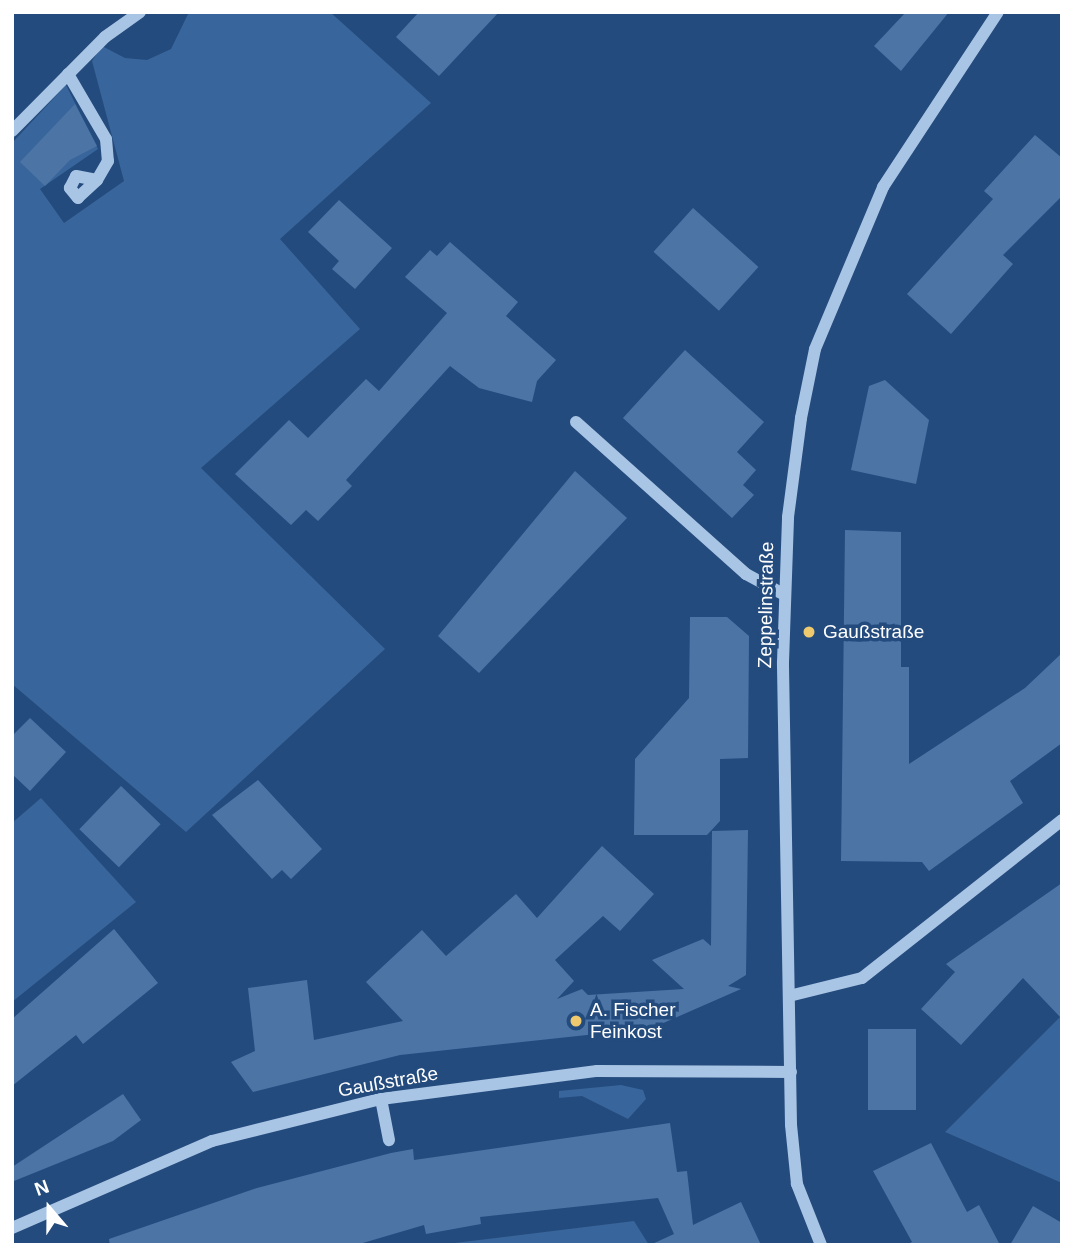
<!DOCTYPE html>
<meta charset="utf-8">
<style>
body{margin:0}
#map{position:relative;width:1074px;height:1257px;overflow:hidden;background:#244b7d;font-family:Arial,sans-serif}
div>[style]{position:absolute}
.green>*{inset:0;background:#38659b}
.building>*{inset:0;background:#4c75a6;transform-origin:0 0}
.minor>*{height:12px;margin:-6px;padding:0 6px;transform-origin:6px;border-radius:6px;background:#a9c5e5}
.dots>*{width:19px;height:19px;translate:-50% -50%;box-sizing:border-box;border:4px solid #244b7d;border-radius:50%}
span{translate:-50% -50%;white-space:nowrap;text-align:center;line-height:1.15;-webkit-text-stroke:7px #244b7d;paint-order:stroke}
.street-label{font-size:19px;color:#fff}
.poi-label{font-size:19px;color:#fff}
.left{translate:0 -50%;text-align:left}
.frame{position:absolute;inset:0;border:14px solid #fff;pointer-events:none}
.north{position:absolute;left:14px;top:1173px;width:70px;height:70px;-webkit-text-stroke:5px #244b7d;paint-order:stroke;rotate:340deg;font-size:19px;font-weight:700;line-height:28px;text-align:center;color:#fff}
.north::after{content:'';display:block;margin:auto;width:24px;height:32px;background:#fff;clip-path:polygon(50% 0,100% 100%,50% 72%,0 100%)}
</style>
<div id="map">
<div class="green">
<div style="clip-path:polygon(189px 12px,330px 12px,431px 103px,280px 239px,360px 329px,201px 468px,385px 649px,186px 832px,12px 684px,12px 143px,66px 85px,98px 149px,40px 189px,64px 223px,124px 181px,92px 61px,102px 46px,125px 58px,147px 60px,171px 49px)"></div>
<div style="clip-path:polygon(41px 798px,136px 902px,12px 1002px,12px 823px)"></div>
<div style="clip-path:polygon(1062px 1015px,1062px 1183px,945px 1132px)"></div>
<div style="clip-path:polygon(621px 1085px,643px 1090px,646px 1099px,628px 1119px,582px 1096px,559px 1098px,559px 1091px)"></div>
<div style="clip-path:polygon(634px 1221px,649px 1245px,438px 1245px)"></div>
</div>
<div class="building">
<div style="clip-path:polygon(419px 12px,499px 12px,439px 76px,396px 37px)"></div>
<div style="clip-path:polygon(906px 12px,949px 12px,901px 71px,874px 46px)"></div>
<div style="clip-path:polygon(75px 104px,97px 146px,70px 160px,45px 186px,20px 162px)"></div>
<div style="clip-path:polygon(1035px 135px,1062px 158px,1062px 196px,1003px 255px,1013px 264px,951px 334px,907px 294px,993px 199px,984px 191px)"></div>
<div style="clip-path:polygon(339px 200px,392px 248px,355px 289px,332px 269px,339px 261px,308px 232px)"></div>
<div style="left:693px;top:208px;width:88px;height:59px;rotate:42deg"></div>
<div style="clip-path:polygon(450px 242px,518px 302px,506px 316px,556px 360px,537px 381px,532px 402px,479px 388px,450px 366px,346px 480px,352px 486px,318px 521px,306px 510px,291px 525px,235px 474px,289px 420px,308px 438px,366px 379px,379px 391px,447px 313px,405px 277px,430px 250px,437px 256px)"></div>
<div style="clip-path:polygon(685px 350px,764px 422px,737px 452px,756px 470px,743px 485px,754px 495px,732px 518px,623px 418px)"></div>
<div style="clip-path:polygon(885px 380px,929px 420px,916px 484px,851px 470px,869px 386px)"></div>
<div style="clip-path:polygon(575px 471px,627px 518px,479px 673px,438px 636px)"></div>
<div style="clip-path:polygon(845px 530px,901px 532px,901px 667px,909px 667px,909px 764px,1025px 688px,1062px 653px,1062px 743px,1010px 781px,1023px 803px,929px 871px,922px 862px,841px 861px)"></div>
<div style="clip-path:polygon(690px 617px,727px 617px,749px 636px,748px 758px,720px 759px,720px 821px,707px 835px,634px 835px,635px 759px,689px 698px)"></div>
<div style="clip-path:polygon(30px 718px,66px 752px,30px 791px,12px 774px,12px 736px)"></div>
<div style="clip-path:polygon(258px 780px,322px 849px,291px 879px,282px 870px,272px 879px,212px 815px)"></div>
<div style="left:121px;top:786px;width:55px;height:60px;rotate:44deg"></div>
<div style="clip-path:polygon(748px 830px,746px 975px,728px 986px,741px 989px,652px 1028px,400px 1055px,253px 1092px,231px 1062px,255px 1051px,248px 988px,307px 980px,314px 1040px,403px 1021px,366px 982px,422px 930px,446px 956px,516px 894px,537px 918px,602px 846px,654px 894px,620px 931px,603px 916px,555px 960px,574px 981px,557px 999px,582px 989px,588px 995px,684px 989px,652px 960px,703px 939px,711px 946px,712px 831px)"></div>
<div style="clip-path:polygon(1062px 883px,1062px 1019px,1023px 978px,961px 1045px,921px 1009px,955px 972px,946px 964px)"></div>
<div style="clip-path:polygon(114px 929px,158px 983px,83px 1044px,76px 1035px,12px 1086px,12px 1019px)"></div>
<div style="left:868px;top:1029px;width:48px;height:81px"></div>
<div style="clip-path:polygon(123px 1094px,141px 1120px,113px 1141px,14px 1181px,12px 1167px)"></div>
<div style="clip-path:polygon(670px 1123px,677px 1172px,687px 1171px,693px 1225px,741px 1202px,761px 1245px,650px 1245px,674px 1234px,658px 1198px,480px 1217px,481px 1224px,426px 1234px,424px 1225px,356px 1245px,110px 1245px,109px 1239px,257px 1188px,391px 1153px,413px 1149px,414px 1160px)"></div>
<div style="clip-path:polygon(931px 1143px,967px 1212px,979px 1205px,1000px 1245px,906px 1245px,912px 1242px,873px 1171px)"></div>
<div style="clip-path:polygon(1033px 1206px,1062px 1223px,1062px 1245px,1010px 1245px)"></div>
</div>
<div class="minor">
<div style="left:68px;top:74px;width:75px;rotate:59.7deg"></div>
<div style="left:106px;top:139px;width:22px;rotate:85deg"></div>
<div style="left:108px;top:161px;width:22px;rotate:120deg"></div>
<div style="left:97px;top:180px;width:26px;rotate:137deg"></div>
<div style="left:78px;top:198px;width:13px;rotate:-129deg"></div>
<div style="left:70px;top:188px;width:13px;rotate:-63deg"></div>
<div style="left:76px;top:176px;width:21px;rotate:11deg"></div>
<div style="left:12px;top:131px;width:132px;rotate:-45.3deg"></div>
<div style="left:105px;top:37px;width:43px;rotate:-35.5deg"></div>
<div style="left:576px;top:422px;width:228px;rotate:41.8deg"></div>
<div style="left:746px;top:574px;width:44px;rotate:28.3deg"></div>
<div style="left:789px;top:996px;width:75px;rotate:-13.9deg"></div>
<div style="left:862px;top:978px;width:255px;rotate:-38.3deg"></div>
<div style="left:381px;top:1099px;width:42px;rotate:79deg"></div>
<div style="left:12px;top:1228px;width:218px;rotate:-23.5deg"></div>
<div style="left:212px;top:1141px;width:174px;rotate:-14deg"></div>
<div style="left:381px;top:1099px;width:218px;rotate:-7.4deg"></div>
<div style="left:597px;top:1071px;width:194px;rotate:0.3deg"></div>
<div style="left:821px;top:1245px;width:66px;rotate:-111.5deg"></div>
<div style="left:797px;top:1184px;width:59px;rotate:-95.8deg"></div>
<div style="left:791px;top:1125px;width:463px;rotate:-91deg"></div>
<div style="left:783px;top:662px;width:145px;rotate:-88deg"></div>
<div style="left:788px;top:517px;width:100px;rotate:-82.5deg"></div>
<div style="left:801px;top:418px;width:70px;rotate:-78.5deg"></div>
<div style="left:815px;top:349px;width:176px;rotate:-67.2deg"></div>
<div style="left:883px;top:187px;width:209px;rotate:-56.7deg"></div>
</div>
<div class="dots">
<div style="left:809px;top:632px;background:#efc96d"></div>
<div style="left:576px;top:1021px;background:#efc96d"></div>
</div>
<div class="street-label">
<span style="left:766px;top:605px;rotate:-89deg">Zeppelinstraße</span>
<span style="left:388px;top:1082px;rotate:-10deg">Gaußstraße</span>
</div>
<div class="poi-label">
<span class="left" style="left:823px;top:632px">Gaußstraße</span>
<span class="left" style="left:590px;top:1021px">A. Fischer<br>Feinkost</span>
</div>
<div class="frame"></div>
<div class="north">N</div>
</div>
